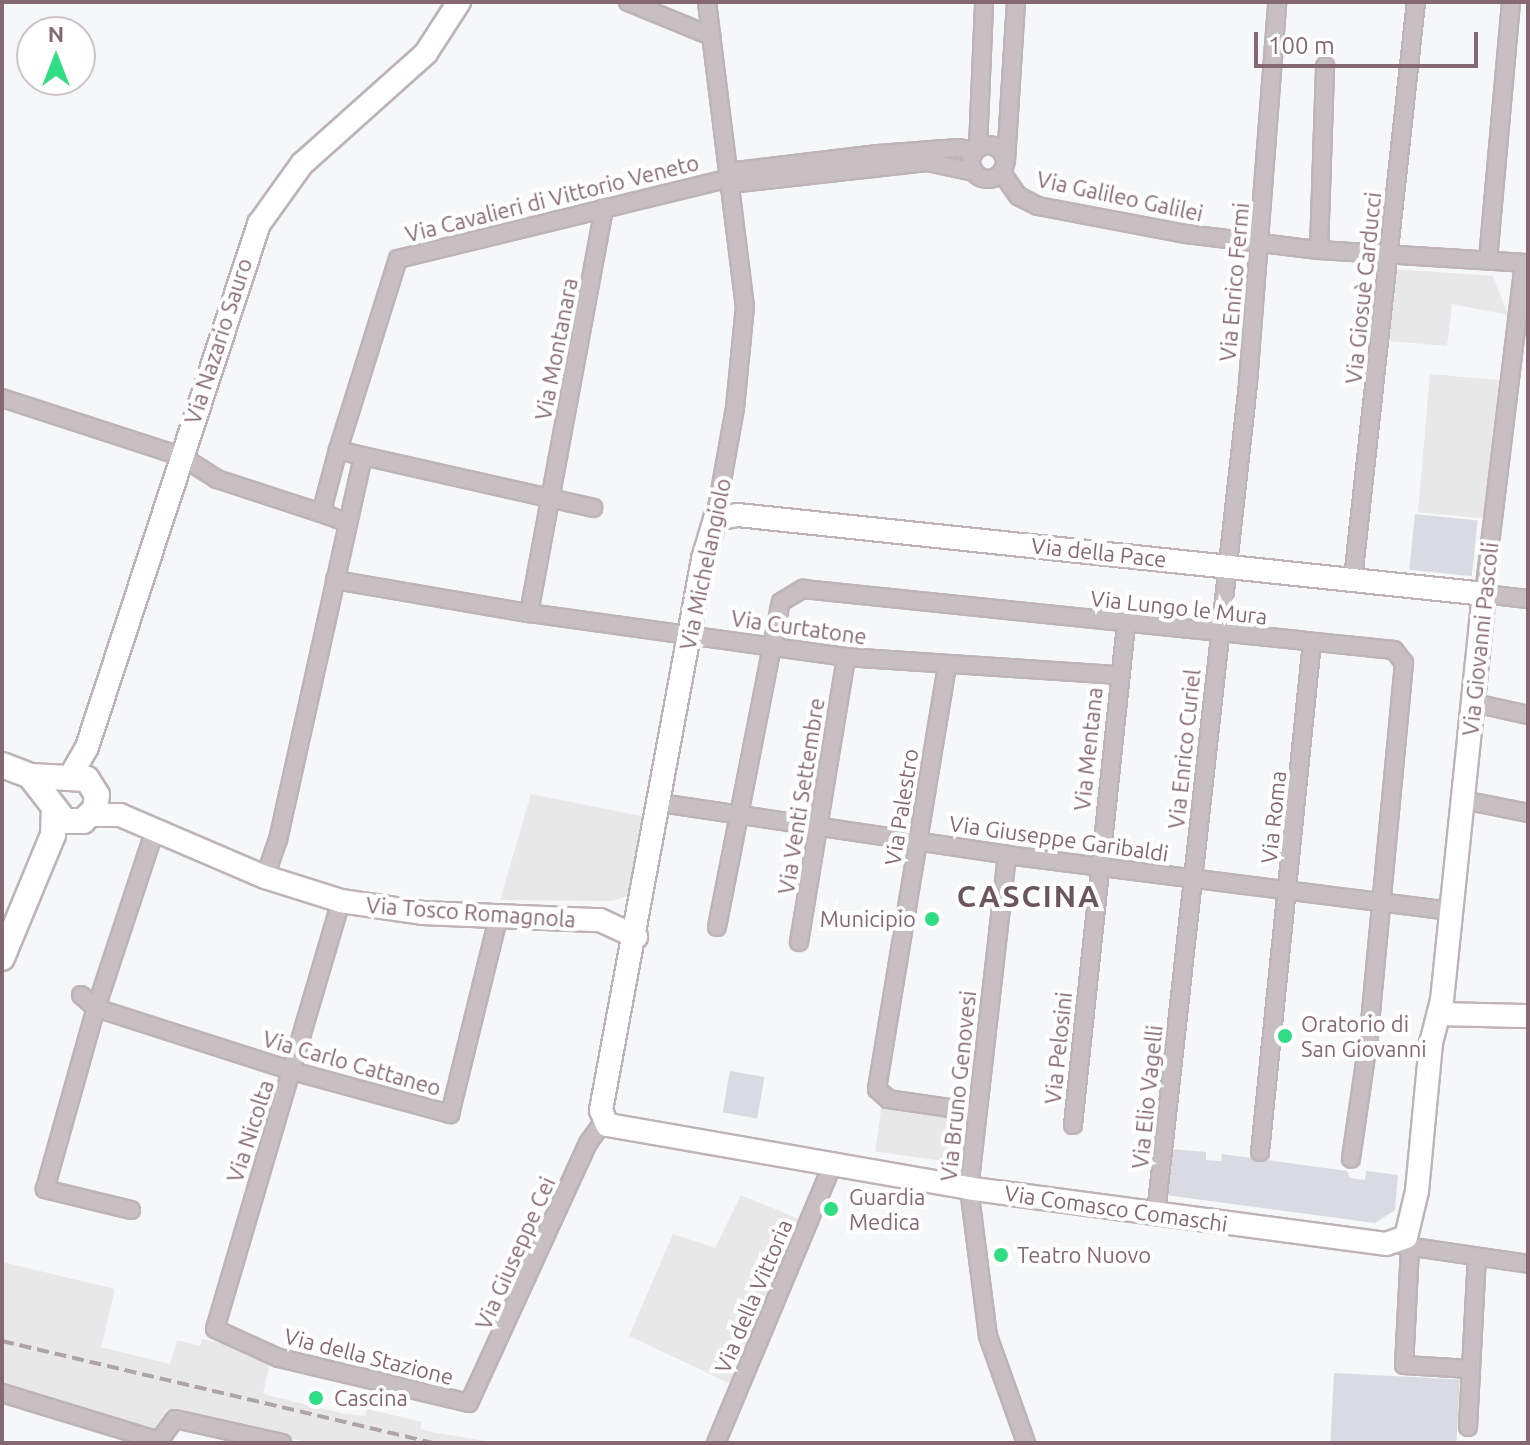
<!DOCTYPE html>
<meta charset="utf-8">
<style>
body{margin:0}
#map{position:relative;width:1530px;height:1445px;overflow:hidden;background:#f5f7f8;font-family:Ubuntu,sans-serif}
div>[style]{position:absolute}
.built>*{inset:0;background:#e9e8e9;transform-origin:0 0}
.green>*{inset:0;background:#dadbe2;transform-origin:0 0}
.roads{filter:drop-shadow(2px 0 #beb4b7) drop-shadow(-2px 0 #beb4b7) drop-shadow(0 2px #beb4b7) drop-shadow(0 -2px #beb4b7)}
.street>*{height:16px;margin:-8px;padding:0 8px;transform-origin:8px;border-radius:8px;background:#c7bfc2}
.street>.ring{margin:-8px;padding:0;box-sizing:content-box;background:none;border:16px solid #c7bfc2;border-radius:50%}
.secondary>*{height:22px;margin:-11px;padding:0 11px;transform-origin:11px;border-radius:11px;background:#fff}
.primary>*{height:24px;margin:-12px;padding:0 12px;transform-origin:12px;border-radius:12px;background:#fff}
.rail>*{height:4px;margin-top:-2px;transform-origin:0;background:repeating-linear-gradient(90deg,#aea3a6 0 12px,transparent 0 18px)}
.dots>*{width:22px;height:22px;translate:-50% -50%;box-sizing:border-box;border:4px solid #fff;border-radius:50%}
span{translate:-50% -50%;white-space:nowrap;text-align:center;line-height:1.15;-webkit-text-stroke:8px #fff;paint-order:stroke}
.street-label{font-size:22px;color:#856871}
.poi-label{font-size:22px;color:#856871}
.right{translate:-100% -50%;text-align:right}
.left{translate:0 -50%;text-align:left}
.district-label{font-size:30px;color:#6b565c;font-weight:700;letter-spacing:2px}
.frame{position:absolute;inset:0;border:4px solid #856871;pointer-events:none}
.north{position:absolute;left:16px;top:16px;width:80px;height:80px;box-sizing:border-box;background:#fff;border:2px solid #cec3c6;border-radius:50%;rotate:0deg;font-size:22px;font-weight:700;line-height:32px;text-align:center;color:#856871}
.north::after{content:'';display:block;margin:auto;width:28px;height:36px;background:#30dd84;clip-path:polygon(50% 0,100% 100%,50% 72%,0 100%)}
.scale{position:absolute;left:1254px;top:32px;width:224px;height:36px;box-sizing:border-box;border:4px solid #856871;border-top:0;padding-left:10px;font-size:24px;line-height:28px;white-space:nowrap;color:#856871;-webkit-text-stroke:6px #fff;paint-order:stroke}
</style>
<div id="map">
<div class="built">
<div style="clip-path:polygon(1396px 269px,1493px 276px,1508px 315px,1452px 304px,1447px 346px,1389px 341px)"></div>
<div style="left:1430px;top:374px;width:71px;height:139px;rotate:5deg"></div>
<div style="clip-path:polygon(531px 794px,646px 817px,628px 896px,611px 901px,500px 900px)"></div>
<div style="left:882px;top:1103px;width:82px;height:49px;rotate:8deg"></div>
<div style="clip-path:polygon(741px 1195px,799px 1219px,731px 1384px,629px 1336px,673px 1234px,715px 1248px)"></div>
<div style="clip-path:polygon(2px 1262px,115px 1289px,101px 1347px,170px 1364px,177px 1340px,200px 1346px,202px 1339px,220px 1343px,270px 1363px,263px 1393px,267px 1395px,345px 1414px,365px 1416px,367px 1409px,422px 1422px,420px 1429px,431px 1432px,498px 1443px,310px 1443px,167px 1410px,160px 1429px,150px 1429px,2px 1386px)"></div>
</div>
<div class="green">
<div style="left:1415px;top:514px;width:63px;height:56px;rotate:6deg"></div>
<div style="left:730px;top:1071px;width:35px;height:42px;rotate:10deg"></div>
<div style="clip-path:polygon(1171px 1149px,1206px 1152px,1206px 1160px,1221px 1161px,1222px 1154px,1347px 1171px,1350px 1178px,1365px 1180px,1366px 1171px,1398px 1175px,1395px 1210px,1375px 1223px,1165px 1195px)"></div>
<div style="left:1334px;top:1373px;width:126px;height:70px;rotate:3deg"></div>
</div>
<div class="roads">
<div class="street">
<div style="left:628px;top:2px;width:90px;rotate:22.3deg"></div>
<div style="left:707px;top:2px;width:306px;rotate:82.9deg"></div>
<div style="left:745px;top:306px;width:102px;rotate:95.6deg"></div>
<div style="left:735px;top:408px;width:113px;rotate:100.2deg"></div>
<div class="ring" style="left:971px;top:145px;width:18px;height:18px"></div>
<div style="left:978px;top:148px;width:146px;rotate:-87.6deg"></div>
<div style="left:1006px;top:161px;width:159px;rotate:-86.4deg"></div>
<div style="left:1002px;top:173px;width:28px;rotate:55deg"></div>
<div style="left:1018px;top:196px;width:22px;rotate:27deg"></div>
<div style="left:1038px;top:206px;width:151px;rotate:10.7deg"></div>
<div style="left:1186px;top:234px;width:134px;rotate:6.9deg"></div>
<div style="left:1319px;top:250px;width:209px;rotate:3.6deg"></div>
<div style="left:726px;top:179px;width:14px;rotate:17deg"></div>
<div style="left:739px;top:183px;width:189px;rotate:-6.4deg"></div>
<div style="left:927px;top:162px;width:48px;rotate:12deg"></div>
<div style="left:1319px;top:250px;width:184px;rotate:-88.1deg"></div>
<div style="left:1488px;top:260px;width:259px;rotate:-84.9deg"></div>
<div style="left:1524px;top:263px;width:333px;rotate:96.9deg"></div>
<div style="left:1484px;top:594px;width:44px;rotate:6.5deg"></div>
<div style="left:2px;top:398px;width:188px;rotate:18deg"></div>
<div style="left:181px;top:456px;width:43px;rotate:32.6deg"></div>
<div style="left:217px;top:479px;width:116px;rotate:18.1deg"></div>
<div style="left:338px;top:450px;width:200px;rotate:-72.6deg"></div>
<div style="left:398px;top:259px;width:338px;rotate:-13.7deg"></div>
<div style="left:726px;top:179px;width:13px;rotate:-39deg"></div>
<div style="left:736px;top:171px;width:143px;rotate:-6.8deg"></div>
<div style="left:878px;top:154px;width:81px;rotate:-4.2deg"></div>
<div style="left:959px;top:148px;width:16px;rotate:11deg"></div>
<div style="left:363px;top:456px;width:236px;rotate:12.7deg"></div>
<div style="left:1353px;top:579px;width:580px;rotate:-83.77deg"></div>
<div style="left:335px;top:580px;width:197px;rotate:9.7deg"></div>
<div style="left:529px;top:613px;width:320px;rotate:7.9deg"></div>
<div style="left:846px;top:657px;width:273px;rotate:3.8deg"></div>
<div style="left:529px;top:613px;width:413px;rotate:-79.5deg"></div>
<div style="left:947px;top:666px;width:429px;rotate:99.4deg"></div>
<div style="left:877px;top:1089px;width:15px;rotate:42deg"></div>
<div style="left:888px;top:1099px;width:90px;rotate:8.3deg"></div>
<div style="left:1474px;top:703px;width:55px;rotate:12.5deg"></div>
<div style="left:1463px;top:800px;width:66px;rotate:11.3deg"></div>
<div style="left:661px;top:803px;width:350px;rotate:8.5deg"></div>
<div style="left:1007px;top:855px;width:449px;rotate:7.2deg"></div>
<div style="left:1007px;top:855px;width:335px;rotate:96.5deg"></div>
<div style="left:969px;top:1188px;width:149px;rotate:82.7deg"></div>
<div style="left:988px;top:1336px;width:114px;rotate:70.4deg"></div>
<div style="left:265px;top:877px;width:39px;rotate:-71deg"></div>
<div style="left:278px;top:840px;width:393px;rotate:-77.5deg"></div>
<div style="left:363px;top:456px;width:26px;rotate:-167deg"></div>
<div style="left:338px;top:450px;width:58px;rotate:105deg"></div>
<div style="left:323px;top:506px;width:10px;rotate:66deg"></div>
<div style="left:327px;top:515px;width:22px;rotate:21deg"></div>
<div style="left:341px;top:901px;width:446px;rotate:106.4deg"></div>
<div style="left:215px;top:1329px;width:70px;rotate:24.4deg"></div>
<div style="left:279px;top:1358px;width:195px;rotate:13.3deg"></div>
<div style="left:469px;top:1403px;width:286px;rotate:-65.4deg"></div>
<div style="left:588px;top:1143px;width:27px;rotate:-54deg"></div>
<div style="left:717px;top:927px;width:331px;rotate:-78.9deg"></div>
<div style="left:781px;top:602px;width:26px;rotate:-31deg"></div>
<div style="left:803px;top:589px;width:594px;rotate:5.89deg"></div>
<div style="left:1394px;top:650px;width:16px;rotate:52deg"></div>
<div style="left:1404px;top:663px;width:381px;rotate:95.4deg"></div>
<div style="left:1368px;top:1042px;width:118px;rotate:98.3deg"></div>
<div style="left:799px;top:942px;width:289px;rotate:-80.6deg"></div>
<div style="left:81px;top:995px;width:20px;rotate:41deg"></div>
<div style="left:96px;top:1008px;width:206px;rotate:17.8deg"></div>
<div style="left:292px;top:1071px;width:164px;rotate:15.2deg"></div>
<div style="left:450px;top:1114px;width:202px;rotate:-76.2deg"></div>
<div style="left:1073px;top:1125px;width:503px;rotate:-83.95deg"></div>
<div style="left:1260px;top:1152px;width:513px;rotate:-84.18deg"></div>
<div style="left:131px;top:1210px;width:89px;rotate:-166.3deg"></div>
<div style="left:45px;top:1189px;width:188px;rotate:-74.3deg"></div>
<div style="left:96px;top:1008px;width:188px;rotate:-71.7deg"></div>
<div style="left:1156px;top:1213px;width:835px;rotate:-83.67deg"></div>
<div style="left:1248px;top:383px;width:382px;rotate:-85.6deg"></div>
<div style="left:1400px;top:1245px;width:129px;rotate:8.4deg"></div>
<div style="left:1410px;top:1248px;width:117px;rotate:92.9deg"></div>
<div style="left:1404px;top:1365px;width:66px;rotate:3.5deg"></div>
<div style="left:2px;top:1393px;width:164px;rotate:17deg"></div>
<div style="left:159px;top:1441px;width:27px;rotate:-54deg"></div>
<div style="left:175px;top:1419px;width:110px;rotate:12.6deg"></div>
<div style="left:1468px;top:1427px;width:169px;rotate:-87deg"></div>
<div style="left:716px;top:1443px;width:300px;rotate:-67.3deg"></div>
</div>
<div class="secondary">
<div style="left:738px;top:515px;width:750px;rotate:6.04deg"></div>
<div style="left:1484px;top:594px;width:408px;rotate:95.9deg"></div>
<div style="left:1442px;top:1000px;width:44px;rotate:104.3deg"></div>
<div style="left:1431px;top:1043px;width:149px;rotate:95.4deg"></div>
<div style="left:1417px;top:1191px;width:47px;rotate:103.4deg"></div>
<div style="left:1406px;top:1237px;width:21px;rotate:161deg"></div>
<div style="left:1386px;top:1244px;width:421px;rotate:-172.4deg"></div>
<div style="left:969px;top:1188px;width:367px;rotate:-170.1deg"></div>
<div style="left:607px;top:1125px;width:16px;rotate:-112deg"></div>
<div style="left:601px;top:1110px;width:560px;rotate:-79.51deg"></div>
<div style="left:703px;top:559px;width:42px;rotate:-73.3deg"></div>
<div style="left:715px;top:519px;width:23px;rotate:-10deg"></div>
<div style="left:71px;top:775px;width:32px;rotate:-60deg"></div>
<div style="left:87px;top:747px;width:551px;rotate:-71.8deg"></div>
<div style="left:259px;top:224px;width:74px;rotate:-54.4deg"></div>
<div style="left:302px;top:164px;width:166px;rotate:-41.8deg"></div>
<div style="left:426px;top:53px;width:61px;rotate:-57.1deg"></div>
<div style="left:91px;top:815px;width:29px"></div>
<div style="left:120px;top:815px;width:158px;rotate:23.2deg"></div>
<div style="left:265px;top:877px;width:80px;rotate:17.5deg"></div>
<div style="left:341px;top:901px;width:82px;rotate:8.4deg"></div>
<div style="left:422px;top:913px;width:178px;rotate:2.3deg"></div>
<div style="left:600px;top:920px;width:40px;rotate:25deg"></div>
<div style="left:1439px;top:1014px;width:89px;rotate:1.3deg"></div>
</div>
<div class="primary">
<div style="left:2px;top:765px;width:30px;rotate:21deg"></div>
<div style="left:30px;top:776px;width:57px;rotate:3deg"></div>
<div style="left:87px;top:779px;width:19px;rotate:58deg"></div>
<div style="left:97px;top:795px;width:14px;rotate:98deg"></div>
<div style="left:95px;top:809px;width:17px;rotate:135deg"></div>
<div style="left:83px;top:821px;width:18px;rotate:180deg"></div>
<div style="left:65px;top:821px;width:57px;rotate:-127.9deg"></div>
<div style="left:2px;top:958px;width:133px;rotate:-67.5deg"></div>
<div style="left:53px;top:835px;width:23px;rotate:-88deg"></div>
</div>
</div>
<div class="rail">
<div style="left:2px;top:1341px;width:443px;rotate:13.3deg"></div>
</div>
<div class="dots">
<div style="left:932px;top:919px;background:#30dd84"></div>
<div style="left:1285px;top:1036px;background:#30dd84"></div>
<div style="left:831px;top:1209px;background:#30dd84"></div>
<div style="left:1001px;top:1255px;background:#30dd84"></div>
<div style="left:316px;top:1398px;background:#30dd84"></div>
</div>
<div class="street-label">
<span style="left:1120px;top:196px;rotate:12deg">Via Galileo Galilei</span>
<span style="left:552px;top:198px;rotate:-14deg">Via Cavalieri di Vittorio Veneto</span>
<span style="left:1234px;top:282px;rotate:-85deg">Via Enrico Fermi</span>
<span style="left:1363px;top:288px;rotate:-84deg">Via Giosuè Carducci</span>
<span style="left:218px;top:341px;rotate:-72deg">Via Nazario Sauro</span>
<span style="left:556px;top:349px;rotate:-79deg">Via Montanara</span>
<span style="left:1099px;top:552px;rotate:6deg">Via della Pace</span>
<span style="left:705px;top:564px;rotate:-78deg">Via Michelangiolo</span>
<span style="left:1179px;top:607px;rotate:6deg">Via Lungo le Mura</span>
<span style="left:799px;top:627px;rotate:8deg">Via Curtatone</span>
<span style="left:1480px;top:639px;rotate:-84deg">Via Giovanni Pascoli</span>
<span style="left:1088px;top:749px;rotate:-84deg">Via Mentana</span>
<span style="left:1184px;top:749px;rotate:-84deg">Via Enrico Curiel</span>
<span style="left:801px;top:796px;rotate:-81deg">Via Venti Settembre</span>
<span style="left:901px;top:807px;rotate:-81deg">Via Palestro</span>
<span style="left:1273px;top:817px;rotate:-84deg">Via Roma</span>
<span style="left:1059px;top:838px;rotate:8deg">Via Giuseppe Garibaldi</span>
<span style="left:471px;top:912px;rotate:4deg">Via Tosco Romagnola</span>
<span style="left:1058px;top:1048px;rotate:-84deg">Via Pelosini</span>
<span style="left:352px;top:1063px;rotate:16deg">Via Carlo Cattaneo</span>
<span style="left:958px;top:1086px;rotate:-84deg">Via Bruno Genovesi</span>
<span style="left:1147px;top:1097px;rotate:-84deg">Via Elio Vagelli</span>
<span style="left:250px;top:1131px;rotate:-72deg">Via Nicolta</span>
<span style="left:1116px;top:1208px;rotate:8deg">Via Comasco Comaschi</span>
<span style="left:515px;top:1253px;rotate:-66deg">Via Giuseppe Cei</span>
<span style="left:753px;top:1296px;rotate:-67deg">Via della Vittoria</span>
<span style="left:369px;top:1356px;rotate:14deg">Via della Stazione</span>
</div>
<div class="poi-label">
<span class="right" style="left:916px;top:919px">Municipio</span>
<span class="left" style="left:1301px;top:1036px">Oratorio di<br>San Giovanni</span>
<span class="left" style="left:849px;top:1209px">Guardia<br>Medica</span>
<span class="left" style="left:1017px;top:1255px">Teatro Nuovo</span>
<span class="left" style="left:334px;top:1398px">Cascina</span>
</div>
<div class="district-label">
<span style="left:1029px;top:896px">CASCINA</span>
</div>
<div class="frame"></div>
<div class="north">N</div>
<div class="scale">100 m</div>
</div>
